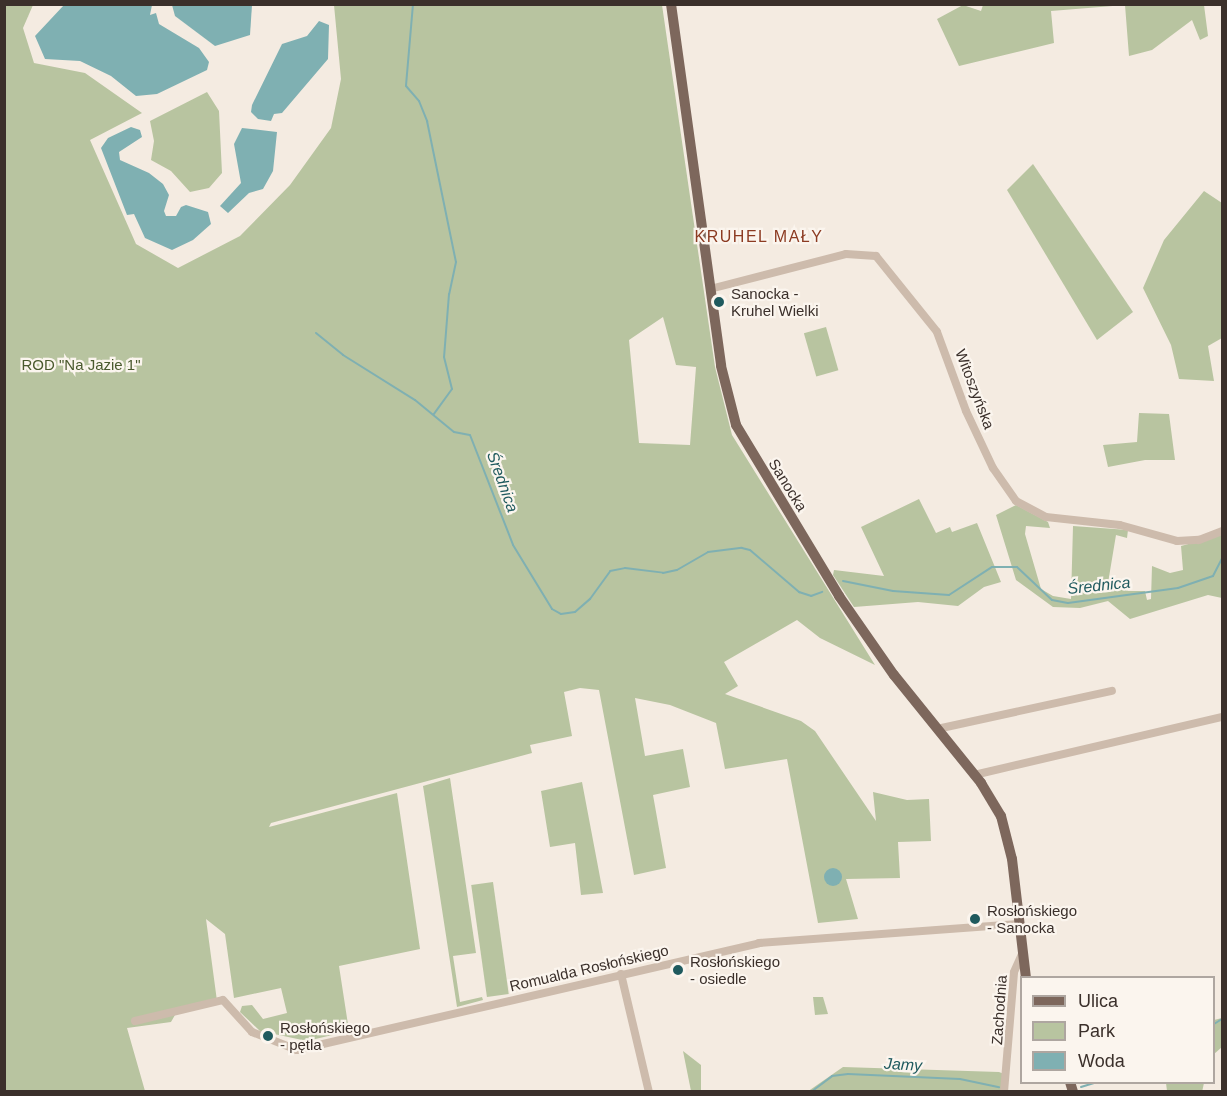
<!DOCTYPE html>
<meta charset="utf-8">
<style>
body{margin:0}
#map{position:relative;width:1227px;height:1096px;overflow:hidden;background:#f4ebe1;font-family:Arial,sans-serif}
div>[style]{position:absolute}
.green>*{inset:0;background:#b8c4a0;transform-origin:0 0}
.water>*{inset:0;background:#7fb0b2}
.round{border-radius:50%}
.stream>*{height:2px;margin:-1px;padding:0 1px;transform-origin:1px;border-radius:1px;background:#7fb0b2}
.minor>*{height:8px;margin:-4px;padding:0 4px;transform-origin:4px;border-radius:4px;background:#cdbbac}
.major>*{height:10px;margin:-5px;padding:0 5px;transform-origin:5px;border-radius:5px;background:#7d675c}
.dots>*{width:16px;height:16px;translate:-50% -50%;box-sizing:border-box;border:3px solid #fbf5ee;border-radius:50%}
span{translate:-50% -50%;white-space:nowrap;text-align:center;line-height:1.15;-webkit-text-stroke:4.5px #fbf5ee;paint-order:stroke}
.poi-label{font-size:15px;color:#3b302b}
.left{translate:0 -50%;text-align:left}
.park-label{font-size:15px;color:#4a5a2e}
.street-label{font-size:15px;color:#3b302b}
.neighbourhood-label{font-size:16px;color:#8c3b22;letter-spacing:1.5px}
.water-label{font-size:16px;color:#1f5a5e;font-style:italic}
.frame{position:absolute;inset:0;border:6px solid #3b302b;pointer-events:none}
.legend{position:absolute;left:1020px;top:976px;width:195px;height:108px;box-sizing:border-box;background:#fbf5ee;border:2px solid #aea6a0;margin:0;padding:8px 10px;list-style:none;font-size:18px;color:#3b302b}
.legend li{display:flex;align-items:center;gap:12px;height:30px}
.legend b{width:30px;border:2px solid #aea6a0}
</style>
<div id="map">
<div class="green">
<div style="clip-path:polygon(evenodd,5px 5px,33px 5px,23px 28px,34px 63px,85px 73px,142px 113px,90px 140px,136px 244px,178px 268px,240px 236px,290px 185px,331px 128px,341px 79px,334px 5px,662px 5px,715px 367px,732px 435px,875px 665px,820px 638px,797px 620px,724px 662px,738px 686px,725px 694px,801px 721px,815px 731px,876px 821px,873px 792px,907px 800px,929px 799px,931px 841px,898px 842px,900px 878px,846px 879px,858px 919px,818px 923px,787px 759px,725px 769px,716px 723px,670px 705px,635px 698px,645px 756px,683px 749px,690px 787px,653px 795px,666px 868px,634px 875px,599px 690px,580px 688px,564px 692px,572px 736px,530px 745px,532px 753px,271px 823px,269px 827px,397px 793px,420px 949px,339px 966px,349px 1031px,307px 1041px,260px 1031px,240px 1012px,242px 1006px,252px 1005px,263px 1019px,287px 1013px,281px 988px,234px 998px,225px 934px,206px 919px,217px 1001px,175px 1015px,171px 1022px,127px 1028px,145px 1091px,5px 1092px,5px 5px,663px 317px,676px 365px,696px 367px,690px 445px,639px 443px,629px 340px,663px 317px)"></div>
<div style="clip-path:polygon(983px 5px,1204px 5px,1208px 36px,1200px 40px,1192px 20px,1152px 50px,1129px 56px,1125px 5px,1051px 11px,1054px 43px,959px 66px,937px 19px,963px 5px,981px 11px)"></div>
<div style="clip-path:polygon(207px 92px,219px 111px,222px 173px,209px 188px,190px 192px,171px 171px,151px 160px,154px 141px,150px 121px)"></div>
<div style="clip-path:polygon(1033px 164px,1133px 312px,1097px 340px,1007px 190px)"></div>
<div style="clip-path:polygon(1204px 191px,1222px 203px,1222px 338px,1208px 346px,1214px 381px,1179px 379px,1171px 345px,1143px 288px,1164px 240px)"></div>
<div style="left:826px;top:327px;width:45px;height:23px;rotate:74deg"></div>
<div style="clip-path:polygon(1139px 413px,1169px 414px,1175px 460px,1145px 460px,1108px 467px,1103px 445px,1137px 442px)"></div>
<div style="clip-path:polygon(919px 499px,936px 533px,950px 527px,952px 532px,977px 523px,1001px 582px,984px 587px,958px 606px,918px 602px,854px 607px,833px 575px,834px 570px,884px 576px,861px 527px)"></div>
<div style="clip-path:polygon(1016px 505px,1048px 522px,1050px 528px,1026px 526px,1025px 534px,1041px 589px,1053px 596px,1071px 599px,1073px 526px,1128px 530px,1127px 538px,1116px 535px,1108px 583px,1128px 591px,1145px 591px,1147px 600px,1151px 599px,1152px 566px,1170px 573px,1183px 570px,1181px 546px,1222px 535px,1222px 598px,1208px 595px,1130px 619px,1108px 601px,1080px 608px,1053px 607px,1016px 580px,996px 515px)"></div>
<div style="clip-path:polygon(450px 778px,476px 953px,453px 956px,460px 1002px,482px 997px,483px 1000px,457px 1007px,423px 786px)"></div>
<div style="clip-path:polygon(582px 782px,603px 893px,581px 895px,575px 843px,550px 847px,541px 791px)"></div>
<div style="left:493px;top:882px;width:113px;height:22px;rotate:82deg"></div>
<div style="clip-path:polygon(813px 997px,823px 997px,828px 1014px,815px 1015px)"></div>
<div style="clip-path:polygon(1222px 1018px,1222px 1047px,1214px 1054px,1214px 1020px)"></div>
<div style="clip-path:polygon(683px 1051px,701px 1065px,701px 1091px,691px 1091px)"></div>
<div style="clip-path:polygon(843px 1067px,999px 1072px,1004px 1074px,1002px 1091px,807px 1092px)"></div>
<div style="clip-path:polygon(1166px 1083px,1166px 1082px,1204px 1083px,1202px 1092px,1167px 1091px)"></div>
</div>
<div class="water">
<div style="clip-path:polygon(64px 5px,152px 5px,150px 15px,156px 13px,159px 24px,199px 48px,209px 62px,207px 70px,157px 94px,136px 96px,111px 76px,80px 61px,45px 59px,35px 36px)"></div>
<div style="clip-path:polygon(172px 5px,252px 5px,250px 35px,215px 46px,175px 16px)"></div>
<div style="clip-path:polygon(319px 21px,329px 25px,328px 59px,282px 113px,274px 114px,271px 121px,258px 119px,251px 112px,252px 105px,282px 44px,307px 36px)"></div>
<div style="clip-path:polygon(131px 127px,140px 130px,142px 137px,119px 152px,120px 160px,149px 173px,163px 184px,169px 195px,164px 211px,166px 216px,176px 216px,181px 207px,186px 205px,208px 212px,211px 224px,193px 240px,172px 250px,145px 238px,134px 214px,127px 215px,101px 148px,108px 138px)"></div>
<div style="clip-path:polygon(242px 128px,277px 132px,273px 171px,263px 189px,249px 193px,228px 213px,220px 206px,241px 183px,234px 144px)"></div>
<div class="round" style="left:824px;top:868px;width:18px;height:18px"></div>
</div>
<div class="stream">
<div style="left:413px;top:4px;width:82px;rotate:94.9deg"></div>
<div style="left:406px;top:86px;width:20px;rotate:49deg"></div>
<div style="left:419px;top:101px;width:22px;rotate:68deg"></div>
<div style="left:427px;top:121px;width:144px;rotate:78.4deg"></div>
<div style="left:456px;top:262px;width:33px;rotate:102deg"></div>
<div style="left:449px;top:294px;width:63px;rotate:94.5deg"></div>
<div style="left:444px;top:357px;width:33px;rotate:76deg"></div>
<div style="left:452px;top:389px;width:31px;rotate:126deg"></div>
<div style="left:316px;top:333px;width:35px;rotate:39deg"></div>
<div style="left:343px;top:355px;width:85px;rotate:32deg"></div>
<div style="left:415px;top:400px;width:50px;rotate:39.4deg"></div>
<div style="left:454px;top:432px;width:16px;rotate:11deg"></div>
<div style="left:470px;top:435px;width:118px;rotate:68.6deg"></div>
<div style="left:513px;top:545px;width:75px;rotate:58.6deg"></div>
<div style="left:552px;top:609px;width:10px;rotate:29deg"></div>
<div style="left:561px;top:614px;width:14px;rotate:-8deg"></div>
<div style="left:575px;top:612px;width:20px;rotate:-41deg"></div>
<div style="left:590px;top:599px;width:34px;rotate:-54deg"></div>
<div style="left:610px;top:571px;width:15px;rotate:-11deg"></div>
<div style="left:625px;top:568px;width:38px;rotate:7deg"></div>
<div style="left:663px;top:573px;width:14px;rotate:-12deg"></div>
<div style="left:677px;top:570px;width:36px;rotate:-30deg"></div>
<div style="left:708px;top:552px;width:34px;rotate:-7deg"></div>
<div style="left:742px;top:548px;width:8px;rotate:14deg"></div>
<div style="left:750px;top:550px;width:65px;rotate:40.6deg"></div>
<div style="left:799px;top:592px;width:13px;rotate:18deg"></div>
<div style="left:811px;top:596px;width:12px;rotate:-20deg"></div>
<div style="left:843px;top:581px;width:51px;rotate:11.3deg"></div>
<div style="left:893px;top:591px;width:56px;rotate:4.1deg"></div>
<div style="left:949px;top:595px;width:51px;rotate:-33.1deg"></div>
<div style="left:992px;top:567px;width:25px"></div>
<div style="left:1017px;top:567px;width:48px;rotate:43.3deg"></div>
<div style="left:1052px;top:600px;width:16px;rotate:11deg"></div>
<div style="left:1068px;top:603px;width:111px;rotate:-7.8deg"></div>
<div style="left:1178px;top:588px;width:37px;rotate:-19deg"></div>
<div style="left:1213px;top:576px;width:20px;rotate:-63deg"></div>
<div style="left:1214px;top:1024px;width:9px;rotate:-32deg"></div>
<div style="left:1081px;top:1087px;width:17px;rotate:-17deg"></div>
<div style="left:811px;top:1092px;width:26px;rotate:-37deg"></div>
<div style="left:832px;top:1076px;width:16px;rotate:-7deg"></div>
<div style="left:848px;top:1074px;width:112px;rotate:2.6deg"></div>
<div style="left:960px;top:1079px;width:40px;rotate:12deg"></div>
</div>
<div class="minor">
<div style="left:710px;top:289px;width:140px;rotate:-14.4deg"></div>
<div style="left:846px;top:254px;width:30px;rotate:4deg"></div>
<div style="left:876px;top:256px;width:97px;rotate:51.2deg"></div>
<div style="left:937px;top:332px;width:84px;rotate:69.8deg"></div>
<div style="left:966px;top:411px;width:63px;rotate:64.7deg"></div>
<div style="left:993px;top:468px;width:40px;rotate:55.1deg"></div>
<div style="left:1016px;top:501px;width:34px;rotate:28deg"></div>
<div style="left:1046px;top:517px;width:74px;rotate:6.2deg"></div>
<div style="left:1120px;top:525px;width:59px;rotate:15.7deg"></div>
<div style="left:1177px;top:541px;width:22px;rotate:-3deg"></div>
<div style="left:1199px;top:540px;width:25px;rotate:-21deg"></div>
<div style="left:937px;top:729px;width:179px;rotate:-12.3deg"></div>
<div style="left:974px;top:775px;width:255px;rotate:-13.2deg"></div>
<div style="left:621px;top:974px;width:121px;rotate:76.7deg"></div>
<div style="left:135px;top:1021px;width:90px;rotate:-13.4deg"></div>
<div style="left:223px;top:1000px;width:43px;rotate:47.8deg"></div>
<div style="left:252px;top:1032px;width:48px;rotate:21.8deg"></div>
<div style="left:297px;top:1050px;width:474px;rotate:-13deg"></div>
<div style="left:759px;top:943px;width:261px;rotate:-4.2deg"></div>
<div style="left:1004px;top:1092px;width:120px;rotate:-85.2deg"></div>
<div style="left:1014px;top:972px;width:20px;rotate:-66deg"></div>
</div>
<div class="major">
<div style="left:671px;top:4px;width:365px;rotate:82.1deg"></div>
<div style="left:721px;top:366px;width:61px;rotate:75.7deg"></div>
<div style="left:736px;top:425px;width:200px;rotate:58.9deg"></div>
<div style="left:839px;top:596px;width:96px;rotate:55.2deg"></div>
<div style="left:894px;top:675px;width:139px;rotate:51.1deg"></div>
<div style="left:981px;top:783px;width:39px;rotate:59deg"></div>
<div style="left:1001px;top:816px;width:44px;rotate:75.7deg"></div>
<div style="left:1012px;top:859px;width:120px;rotate:83.3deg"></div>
<div style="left:1070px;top:1082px;width:10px;rotate:73deg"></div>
</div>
<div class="dots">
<div style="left:719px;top:302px;background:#1f5a5e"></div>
<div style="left:975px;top:919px;background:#1f5a5e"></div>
<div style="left:678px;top:970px;background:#1f5a5e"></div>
<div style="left:268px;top:1036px;background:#1f5a5e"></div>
</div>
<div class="poi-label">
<span class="left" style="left:731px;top:302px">Sanocka -<br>Kruhel Wielki</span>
<span class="left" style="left:987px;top:919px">Rosłońskiego<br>- Sanocka</span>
<span class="left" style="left:690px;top:970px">Rosłońskiego<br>- osiedle</span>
<span class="left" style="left:280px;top:1036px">Rosłońskiego<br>- pętla</span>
</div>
<div class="park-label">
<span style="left:81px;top:365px">ROD "Na Jazie 1"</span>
</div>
<div class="street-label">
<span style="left:975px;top:389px;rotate:69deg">Witoszyńska</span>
<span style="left:788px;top:485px;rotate:58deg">Sanocka</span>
<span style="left:589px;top:968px;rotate:-13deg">Romualda Rosłońskiego</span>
<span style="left:999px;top:1010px;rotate:-86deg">Zachodnia</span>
</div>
<div class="neighbourhood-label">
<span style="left:759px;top:237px">KRUHEL MAŁY</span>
</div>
<div class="water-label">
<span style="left:502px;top:482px;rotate:70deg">Średnica</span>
<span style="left:1099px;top:586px;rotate:-6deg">Średnica</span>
<span style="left:903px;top:1065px;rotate:3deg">Jamy</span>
</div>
<div class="frame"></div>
<ul class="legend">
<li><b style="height:8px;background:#7d675c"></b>Ulica</li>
<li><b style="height:16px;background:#b8c4a0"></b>Park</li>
<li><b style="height:16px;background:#7fb0b2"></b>Woda</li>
</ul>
</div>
